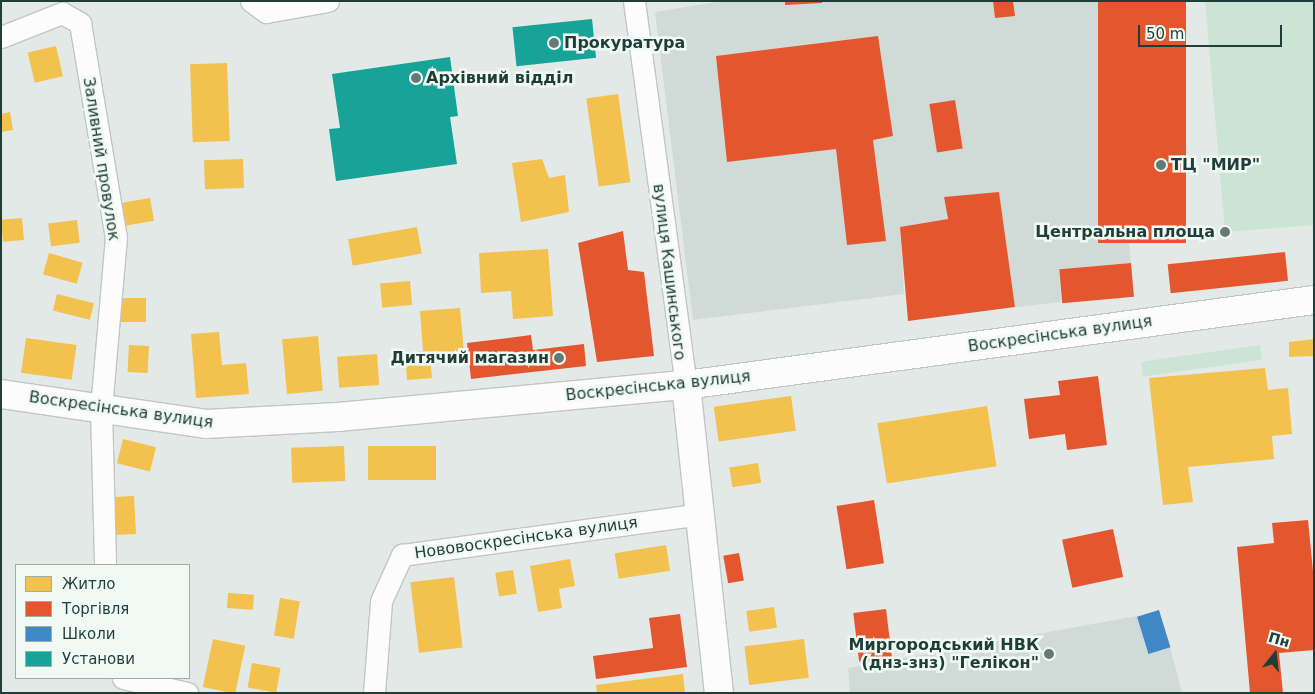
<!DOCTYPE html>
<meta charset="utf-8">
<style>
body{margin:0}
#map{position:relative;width:1315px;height:694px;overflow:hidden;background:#e3e9e7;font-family:"DejaVu Sans",sans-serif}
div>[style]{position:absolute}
.built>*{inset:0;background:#d0dbd7}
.green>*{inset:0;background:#cbe4d4;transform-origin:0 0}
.homes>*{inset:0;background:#f2c14e;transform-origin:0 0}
.shops>*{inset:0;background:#e4572e;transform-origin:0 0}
.schools>*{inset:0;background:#3f88c5;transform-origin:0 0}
.public>*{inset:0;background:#17a398;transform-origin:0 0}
.roads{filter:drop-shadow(1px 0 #c0c6c4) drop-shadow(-1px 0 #c0c6c4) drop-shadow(0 1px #c0c6c4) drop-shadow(0 -1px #c0c6c4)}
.street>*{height:21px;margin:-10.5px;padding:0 10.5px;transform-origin:10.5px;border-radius:10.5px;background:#fbfcfb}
.secondary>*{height:28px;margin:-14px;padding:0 14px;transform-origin:14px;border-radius:14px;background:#fbfcfb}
.dots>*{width:14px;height:14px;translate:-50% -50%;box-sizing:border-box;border:2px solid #f1f9f5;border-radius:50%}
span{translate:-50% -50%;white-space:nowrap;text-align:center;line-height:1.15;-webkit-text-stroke:5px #f1f9f5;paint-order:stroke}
.poi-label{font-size:16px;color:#1f3e38;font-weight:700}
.left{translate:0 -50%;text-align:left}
.right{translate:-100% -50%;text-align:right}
.street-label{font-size:16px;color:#1f3e38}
.frame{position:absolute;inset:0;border:2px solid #1f3e38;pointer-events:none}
.legend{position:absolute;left:15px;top:564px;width:175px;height:115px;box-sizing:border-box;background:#f1f9f5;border:1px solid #9daea9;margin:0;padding:6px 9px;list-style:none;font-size:15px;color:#1f3e38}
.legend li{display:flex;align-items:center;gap:10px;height:25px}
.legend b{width:25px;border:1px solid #9daea9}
.north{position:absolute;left:1250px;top:629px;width:50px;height:50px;-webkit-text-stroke:4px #f1f9f5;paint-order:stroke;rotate:16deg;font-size:14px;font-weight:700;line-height:20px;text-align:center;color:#1f3e38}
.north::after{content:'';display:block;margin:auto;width:18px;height:22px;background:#1f3e38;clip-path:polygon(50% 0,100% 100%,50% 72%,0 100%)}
.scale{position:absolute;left:1138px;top:25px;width:144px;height:22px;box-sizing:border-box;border:2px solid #1f3e38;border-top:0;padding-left:6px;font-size:15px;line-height:18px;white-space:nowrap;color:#1f3e38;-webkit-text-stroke:4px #f1f9f5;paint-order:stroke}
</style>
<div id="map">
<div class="built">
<div style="clip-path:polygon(723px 1px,1102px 1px,1131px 263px,1059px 269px,1061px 302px,1015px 307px,999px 193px,944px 197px,948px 219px,900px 227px,904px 294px,693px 320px,655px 12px)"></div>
<div style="clip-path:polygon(1137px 616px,1147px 652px,1170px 647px,1182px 693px,850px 693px,848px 668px)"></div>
</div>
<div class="green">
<div style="clip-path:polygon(1205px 1px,1313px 1px,1314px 225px,1225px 232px)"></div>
<div style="left:1260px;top:345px;width:15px;height:120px;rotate:82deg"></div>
</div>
<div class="homes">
<div style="left:56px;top:46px;width:31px;height:29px;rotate:77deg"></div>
<div style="left:227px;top:63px;width:78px;height:37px;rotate:88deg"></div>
<div style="left:618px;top:94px;width:89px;height:32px;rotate:82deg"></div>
<div style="clip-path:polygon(10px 112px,13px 130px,1px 132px,1px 114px)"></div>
<div style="left:243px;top:159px;width:29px;height:39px;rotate:88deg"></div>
<div style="clip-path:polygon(542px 159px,549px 178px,565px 175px,569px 212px,521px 222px,512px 163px)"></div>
<div style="left:150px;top:198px;width:23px;height:32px;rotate:80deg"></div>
<div style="left:22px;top:218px;width:22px;height:21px;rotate:85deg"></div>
<div style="left:77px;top:220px;width:23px;height:29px;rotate:83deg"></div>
<div style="left:417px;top:227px;width:27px;height:70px;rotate:80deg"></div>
<div style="clip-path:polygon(548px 249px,553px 316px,513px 319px,511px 291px,481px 293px,479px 253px)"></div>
<div style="left:49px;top:253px;width:35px;height:22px;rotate:16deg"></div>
<div style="left:410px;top:281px;width:24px;height:30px;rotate:85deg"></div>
<div style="left:57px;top:294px;width:38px;height:17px;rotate:14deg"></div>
<div style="left:117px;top:298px;width:29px;height:24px"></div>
<div style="clip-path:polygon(460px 308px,464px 352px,430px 355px,432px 378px,407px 380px,405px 352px,423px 351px,420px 311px)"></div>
<div style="clip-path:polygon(219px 332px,222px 365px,246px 363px,249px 394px,196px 398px,191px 334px)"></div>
<div style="left:318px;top:336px;width:55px;height:36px;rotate:85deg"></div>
<div style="left:26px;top:338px;width:51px;height:35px;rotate:8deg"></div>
<div style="clip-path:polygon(1314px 339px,1314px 356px,1289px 357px,1289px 342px)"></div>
<div style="left:129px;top:345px;width:20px;height:27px;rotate:3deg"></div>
<div style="left:377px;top:354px;width:31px;height:40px;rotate:86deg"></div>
<div style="clip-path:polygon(1265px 368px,1268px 390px,1288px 388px,1292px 434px,1272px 436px,1274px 459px,1188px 467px,1193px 502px,1163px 505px,1149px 378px)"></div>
<div style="left:791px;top:396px;width:35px;height:78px;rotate:82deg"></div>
<div style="left:987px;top:406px;width:61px;height:111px;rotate:81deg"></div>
<div style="left:123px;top:439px;width:34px;height:25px;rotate:14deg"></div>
<div style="left:344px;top:446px;width:35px;height:53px;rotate:88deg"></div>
<div style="left:368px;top:446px;width:68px;height:34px"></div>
<div style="left:758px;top:463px;width:20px;height:29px;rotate:81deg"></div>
<div style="left:134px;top:496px;width:38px;height:21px;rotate:87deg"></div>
<div style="left:666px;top:545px;width:26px;height:52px;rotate:81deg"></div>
<div style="clip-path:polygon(570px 559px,575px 586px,559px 589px,562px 608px,538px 612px,530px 566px)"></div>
<div style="left:513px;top:570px;width:24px;height:18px;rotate:81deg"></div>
<div style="left:454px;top:577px;width:71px;height:44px;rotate:83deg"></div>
<div style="left:228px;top:593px;width:26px;height:15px;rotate:4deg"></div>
<div style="left:280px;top:598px;width:20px;height:38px;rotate:9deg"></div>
<div style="left:774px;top:607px;width:21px;height:28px;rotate:82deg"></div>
<div style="left:213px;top:639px;width:33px;height:49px;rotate:12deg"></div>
<div style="left:804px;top:639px;width:39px;height:60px;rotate:83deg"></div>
<div style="left:252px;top:663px;width:29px;height:25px;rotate:10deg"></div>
<div style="clip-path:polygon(683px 674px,685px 693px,597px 693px,596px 685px)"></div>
</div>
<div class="shops">
<div style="clip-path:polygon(785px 1px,822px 1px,822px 3px,785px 5px)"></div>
<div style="clip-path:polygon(993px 1px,1013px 1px,1015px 16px,995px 18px)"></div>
<div style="left:1098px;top:1px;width:88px;height:242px"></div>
<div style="clip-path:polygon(878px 36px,893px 136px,873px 140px,886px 241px,847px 245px,836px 149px,727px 162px,716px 56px)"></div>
<div style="left:955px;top:100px;width:49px;height:26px;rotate:81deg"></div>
<div style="clip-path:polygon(999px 192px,1015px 307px,908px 321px,900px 227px,948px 219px,944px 197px)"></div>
<div style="clip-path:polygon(623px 231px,628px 270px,644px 272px,654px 356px,597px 362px,578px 243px)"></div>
<div style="left:1285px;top:252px;width:29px;height:118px;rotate:84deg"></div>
<div style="left:1131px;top:263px;width:34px;height:72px;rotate:85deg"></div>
<div style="clip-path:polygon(531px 335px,533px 350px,584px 344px,586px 366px,471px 379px,467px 343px)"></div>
<div style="clip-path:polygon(1098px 376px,1107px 445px,1067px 450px,1065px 434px,1029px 439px,1024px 399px,1060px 395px,1058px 381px)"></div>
<div style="left:874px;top:500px;width:64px;height:38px;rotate:81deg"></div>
<div style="clip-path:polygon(1308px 520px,1314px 581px,1314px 650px,1279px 653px,1283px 693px,1250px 693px,1237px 547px,1274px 543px,1272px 523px)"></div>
<div style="left:1113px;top:529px;width:49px;height:52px;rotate:78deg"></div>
<div style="left:739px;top:553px;width:28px;height:16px;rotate:80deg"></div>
<div style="left:886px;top:609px;width:49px;height:33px;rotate:83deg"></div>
<div style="clip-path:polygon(680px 614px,687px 667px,596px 679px,593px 656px,653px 648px,649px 618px)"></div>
</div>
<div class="schools">
<div style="left:1159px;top:610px;width:39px;height:23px;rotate:73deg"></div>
</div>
<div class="public">
<div style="left:592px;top:19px;width:39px;height:80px;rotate:84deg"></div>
<div style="clip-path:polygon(450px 57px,458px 116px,450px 117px,457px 164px,336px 181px,329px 129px,340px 128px,332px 74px)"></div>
</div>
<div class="roads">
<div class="street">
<div style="left:251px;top:1px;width:19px;rotate:36deg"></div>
<div style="left:266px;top:12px;width:63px;rotate:-10.1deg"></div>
<div style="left:634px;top:1px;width:388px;rotate:82.3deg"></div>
<div style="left:1px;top:37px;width:66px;rotate:-21.5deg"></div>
<div style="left:62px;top:13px;width:21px;rotate:29deg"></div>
<div style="left:80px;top:23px;width:217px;rotate:80.5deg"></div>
<div style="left:116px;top:237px;width:173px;rotate:95deg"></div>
<div style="left:101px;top:409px;width:156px;rotate:88.5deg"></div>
<div style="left:123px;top:678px;width:66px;rotate:13.2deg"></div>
<div style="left:374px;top:693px;width:92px;rotate:-85.6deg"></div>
<div style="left:381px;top:601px;width:51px;rotate:-65.5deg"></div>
<div style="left:402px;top:555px;width:302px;rotate:-7.8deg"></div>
</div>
<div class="secondary">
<div style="left:686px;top:385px;width:310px;rotate:83.9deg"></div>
<div style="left:1px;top:394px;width:207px;rotate:8.3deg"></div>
<div style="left:206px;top:424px;width:132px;rotate:-3deg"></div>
<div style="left:338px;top:417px;width:349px;rotate:-5.3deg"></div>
<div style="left:686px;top:385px;width:634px;rotate:-7.71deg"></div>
</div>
</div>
<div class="dots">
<div style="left:554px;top:43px;background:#647a75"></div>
<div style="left:416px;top:78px;background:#647a75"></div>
<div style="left:1161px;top:165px;background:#647a75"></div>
<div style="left:1225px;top:232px;background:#647a75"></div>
<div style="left:559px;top:358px;background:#647a75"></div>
<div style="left:1049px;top:654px;background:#647a75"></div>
</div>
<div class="poi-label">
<span class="left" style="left:564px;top:43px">Прокуратура</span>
<span class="left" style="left:426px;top:78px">Архівний відділ</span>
<span class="left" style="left:1171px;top:165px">ТЦ "МИР"</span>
<span class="right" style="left:1215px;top:232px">Центральна площа</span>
<span class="right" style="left:549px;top:358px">Дитячий магазин</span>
<span class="right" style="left:1039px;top:654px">Миргородський НВК<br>(днз-знз) "Гелікон"</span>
</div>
<div class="street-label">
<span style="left:101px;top:159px;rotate:81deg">Заливний провулок</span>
<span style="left:669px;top:272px;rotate:83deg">вулиця Кашинського</span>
<span style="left:1060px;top:334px;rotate:-8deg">Воскресінська вулиця</span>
<span style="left:658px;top:386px;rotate:-6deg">Воскресінська вулиця</span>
<span style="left:121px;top:410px;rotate:8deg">Воскресінська вулиця</span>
<span style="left:526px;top:538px;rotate:-8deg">Нововоскресінська вулиця</span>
</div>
<div class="frame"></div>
<ul class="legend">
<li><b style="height:14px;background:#f2c14e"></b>Житло</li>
<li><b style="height:14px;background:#e4572e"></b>Торгівля</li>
<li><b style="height:14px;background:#3f88c5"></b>Школи</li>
<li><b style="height:14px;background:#17a398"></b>Установи</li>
</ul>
<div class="north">Пн</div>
<div class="scale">50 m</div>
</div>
